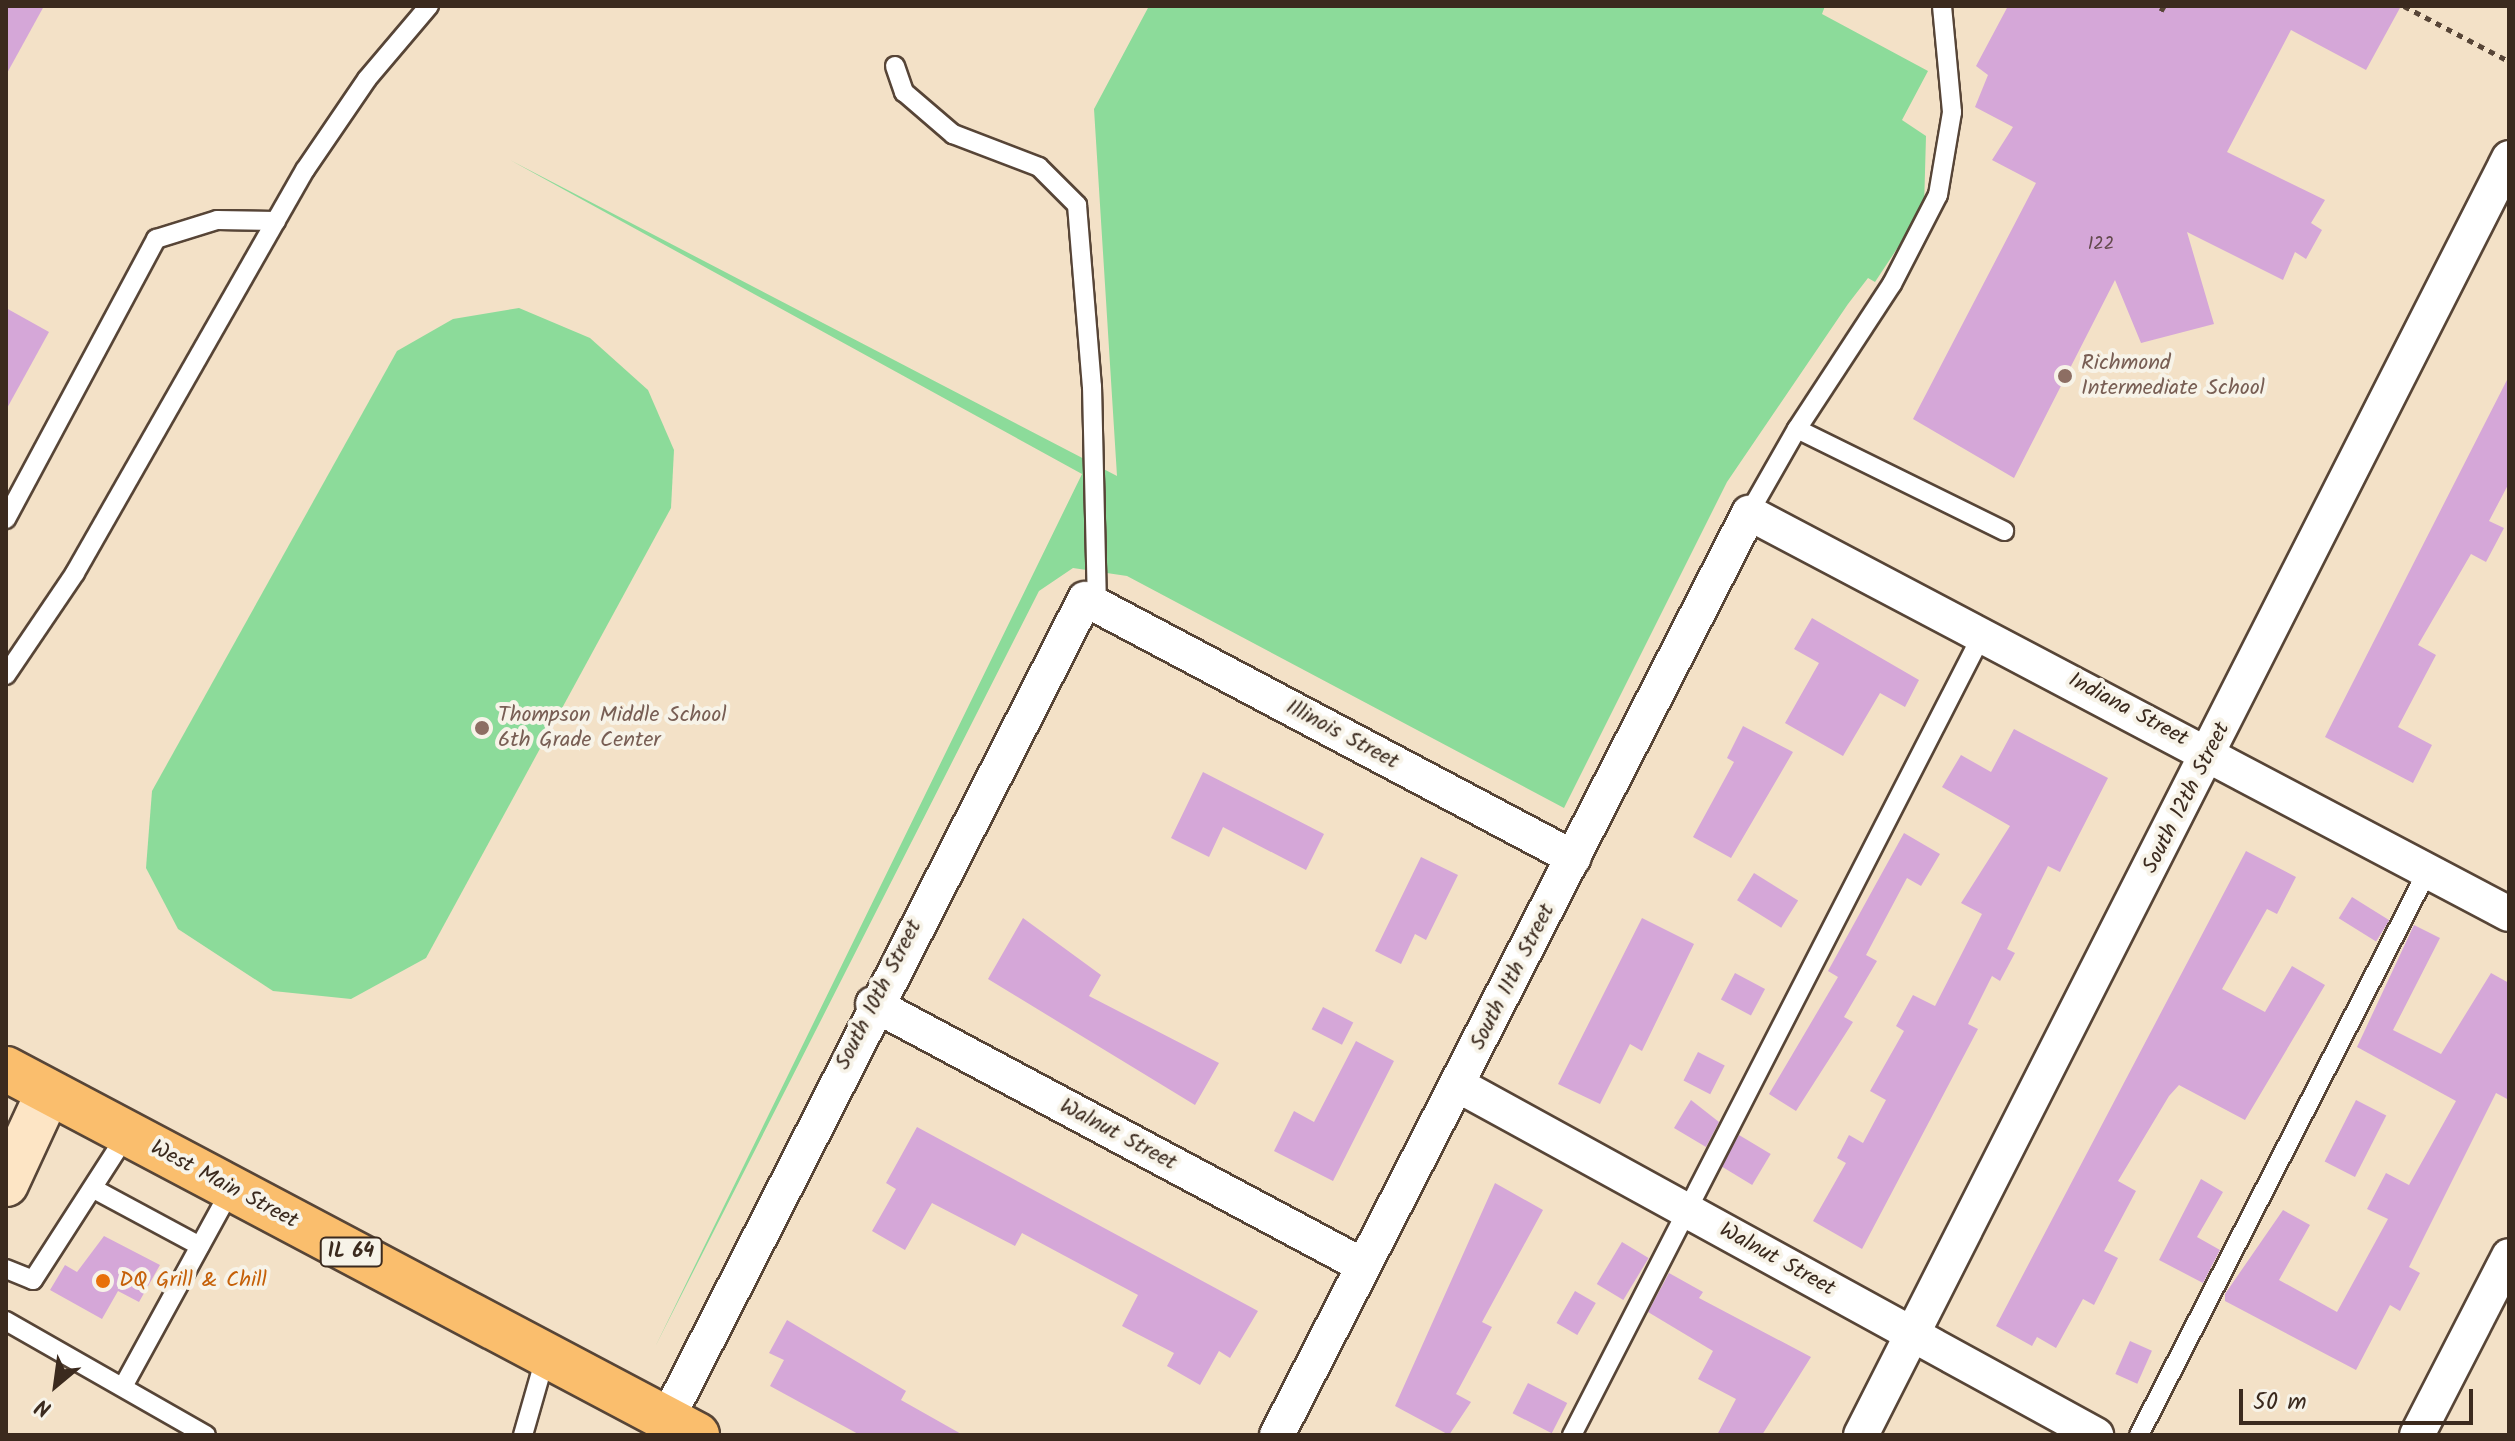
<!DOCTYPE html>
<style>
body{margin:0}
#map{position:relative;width:2515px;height:1441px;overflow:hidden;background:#f3e1c7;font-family:Kalam,sans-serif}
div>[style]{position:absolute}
.green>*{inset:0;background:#8cdb9a}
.building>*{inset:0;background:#d5a7d8;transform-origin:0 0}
.path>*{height:5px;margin-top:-2.5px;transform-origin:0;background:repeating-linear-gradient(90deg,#574537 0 6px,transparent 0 12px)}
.roads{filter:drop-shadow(2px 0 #574537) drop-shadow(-2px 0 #574537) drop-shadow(0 2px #574537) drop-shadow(0 -2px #574537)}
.lane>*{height:18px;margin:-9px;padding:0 9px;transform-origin:9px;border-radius:9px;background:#fff}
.street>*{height:34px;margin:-17px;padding:0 17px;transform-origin:17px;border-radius:17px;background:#fff}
.secondary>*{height:44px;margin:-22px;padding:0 22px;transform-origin:22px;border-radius:22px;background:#fde5c5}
.primary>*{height:44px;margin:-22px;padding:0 22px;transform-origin:22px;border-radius:22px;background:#fabe6d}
.dots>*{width:22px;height:22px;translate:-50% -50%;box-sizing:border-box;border:4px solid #f7f3e8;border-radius:50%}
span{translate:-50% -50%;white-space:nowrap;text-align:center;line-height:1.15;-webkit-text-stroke:8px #f7f3e8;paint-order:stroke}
.number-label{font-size:18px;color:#62494c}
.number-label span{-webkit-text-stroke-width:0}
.shield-label span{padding:2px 6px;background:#f7f3e8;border:2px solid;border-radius:6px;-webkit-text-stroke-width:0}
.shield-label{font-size:20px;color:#3b2a1e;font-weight:700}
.education-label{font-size:22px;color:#785e54}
.left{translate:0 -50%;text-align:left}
.street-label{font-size:22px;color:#3b2a1e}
.food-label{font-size:22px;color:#c56008}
.frame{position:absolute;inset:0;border:8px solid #3b2a1e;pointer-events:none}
.north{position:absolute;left:16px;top:1345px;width:80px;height:80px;-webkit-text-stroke:6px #f7f3e8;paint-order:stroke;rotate:209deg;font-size:22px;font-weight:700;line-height:32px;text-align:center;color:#3b2a1e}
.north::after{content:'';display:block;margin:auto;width:28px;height:36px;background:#3b2a1e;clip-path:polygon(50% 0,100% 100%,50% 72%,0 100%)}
.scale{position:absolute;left:2239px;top:1389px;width:234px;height:36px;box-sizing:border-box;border:4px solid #3b2a1e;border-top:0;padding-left:10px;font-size:24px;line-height:28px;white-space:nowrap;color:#3b2a1e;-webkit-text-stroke:6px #f7f3e8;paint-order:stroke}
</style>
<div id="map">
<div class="green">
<div style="clip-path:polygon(1149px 6px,1825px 6px,1822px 14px,1928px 71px,1902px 120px,1926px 136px,1924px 208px,1875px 282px,1868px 278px,1848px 304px,1727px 482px,1564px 808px,1127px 576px,1073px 568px,1039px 591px,656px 1345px,1082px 474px,510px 160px,1117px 476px,1094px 109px)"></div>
<div style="clip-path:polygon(519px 308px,590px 338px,648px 390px,674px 450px,671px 508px,426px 958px,351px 999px,273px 991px,178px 929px,146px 868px,152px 791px,397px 351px,453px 319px)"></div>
</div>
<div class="building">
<div style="clip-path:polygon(6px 6px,44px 6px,6px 75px)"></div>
<div style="clip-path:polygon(2008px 6px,2401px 6px,2366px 70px,2291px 30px,2227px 152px,2325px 200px,2311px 223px,2322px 230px,2306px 259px,2295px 252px,2283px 280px,2187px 232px,2214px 324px,2141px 343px,2115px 280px,2014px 478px,1913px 419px,2036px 183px,1992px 160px,2013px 127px,1975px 107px,1988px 75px,1976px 66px)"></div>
<div style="clip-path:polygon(6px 308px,49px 332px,6px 410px)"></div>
<div style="clip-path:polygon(2509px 376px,2509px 483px,2489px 521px,2504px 528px,2486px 562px,2471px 554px,2418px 645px,2436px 655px,2398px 727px,2432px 745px,2413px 783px,2325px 737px)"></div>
<div style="clip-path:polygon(1812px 618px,1919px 680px,1905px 707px,1880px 693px,1843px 756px,1785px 723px,1819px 663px,1794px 649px)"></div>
<div style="clip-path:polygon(1743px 726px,1793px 752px,1731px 858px,1693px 837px,1734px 762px,1727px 758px)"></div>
<div style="clip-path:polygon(2014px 729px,2108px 778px,2060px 872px,2048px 866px,2007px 949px,2015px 953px,2000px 981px,1992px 976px,1968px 1024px,1978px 1029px,1862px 1249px,1813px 1221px,1846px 1163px,1837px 1158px,1849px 1135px,1863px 1143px,1886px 1100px,1870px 1091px,1904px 1031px,1896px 1026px,1913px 995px,1935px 1006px,1982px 914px,1961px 903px,2010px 826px,1942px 787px,1961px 755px,1991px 772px)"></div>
<div style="clip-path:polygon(1203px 772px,1324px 834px,1306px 870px,1223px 827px,1209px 857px,1171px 838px)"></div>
<div style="clip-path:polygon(1904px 833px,1940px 854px,1921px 886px,1907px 878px,1866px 955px,1877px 961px,1844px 1017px,1853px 1022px,1796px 1111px,1769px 1094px,1838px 977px,1828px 971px)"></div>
<div style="clip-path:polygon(2246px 851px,2296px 877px,2277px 914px,2267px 909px,2222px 989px,2265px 1012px,2292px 966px,2325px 985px,2245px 1120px,2179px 1085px,2169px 1096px,2118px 1181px,2136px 1191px,2104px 1251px,2118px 1258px,2094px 1305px,2083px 1299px,2056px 1348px,2037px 1337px,2032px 1346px,1996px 1326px)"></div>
<div style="clip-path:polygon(1421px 857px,1458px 875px,1426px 940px,1415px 934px,1401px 964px,1375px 951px)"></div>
<div style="left:1754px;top:873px;width:52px;height:32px;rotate:32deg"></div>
<div style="left:2352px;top:897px;width:44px;height:25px;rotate:32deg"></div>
<div style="clip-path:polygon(1023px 918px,1101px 975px,1089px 996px,1219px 1063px,1195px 1105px,988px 979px)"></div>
<div style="clip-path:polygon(1642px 918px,1694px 944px,1642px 1051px,1630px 1044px,1600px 1104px,1558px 1084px)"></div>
<div style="clip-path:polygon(2414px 925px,2440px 938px,2393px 1030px,2441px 1054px,2491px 973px,2509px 983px,2509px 1100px,2496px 1093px,2409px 1267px,2420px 1273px,2400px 1311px,2390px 1305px,2356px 1370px,2225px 1301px,2225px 1294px,2283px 1210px,2310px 1225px,2279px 1280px,2337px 1312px,2388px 1219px,2367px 1209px,2386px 1173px,2409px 1185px,2456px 1101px,2357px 1047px)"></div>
<div style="left:1735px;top:973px;width:34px;height:30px;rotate:28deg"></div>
<div style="left:1323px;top:1007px;width:34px;height:25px;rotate:27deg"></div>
<div style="clip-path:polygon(1356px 1041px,1394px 1061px,1333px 1181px,1274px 1151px,1294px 1111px,1314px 1122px)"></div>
<div style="left:1698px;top:1052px;width:30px;height:32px;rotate:27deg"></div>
<div style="clip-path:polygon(1691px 1100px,1719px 1122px,1706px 1147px,1674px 1128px)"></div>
<div style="left:2356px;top:1100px;width:34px;height:69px;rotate:27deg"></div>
<div style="clip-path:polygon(917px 1127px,1258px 1311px,1230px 1358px,1219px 1351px,1200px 1385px,1167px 1366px,1174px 1353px,1122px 1326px,1138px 1295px,1022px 1233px,1015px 1246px,932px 1203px,905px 1250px,872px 1231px,896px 1189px,886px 1183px)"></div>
<div style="left:1739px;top:1135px;width:37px;height:36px;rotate:31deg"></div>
<div style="clip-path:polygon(2201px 1179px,2223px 1192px,2197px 1237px,2220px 1250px,2203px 1283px,2159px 1260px)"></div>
<div style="clip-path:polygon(1495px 1183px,1543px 1210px,1482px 1322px,1492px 1327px,1456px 1394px,1471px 1402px,1449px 1435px,1395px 1406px)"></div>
<div style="clip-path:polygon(104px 1236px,160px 1265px,139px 1302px,118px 1291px,102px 1319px,50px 1290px,65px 1265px,77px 1272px)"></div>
<div style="left:1622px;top:1242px;width:31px;height:49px;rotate:31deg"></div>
<div style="clip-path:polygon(1669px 1273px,1703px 1292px,1699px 1298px,1811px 1357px,1762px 1435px,1717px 1435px,1736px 1399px,1698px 1379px,1713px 1351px,1648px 1312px)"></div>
<div style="left:1575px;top:1291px;width:24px;height:37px;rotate:30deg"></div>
<div style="clip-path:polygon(787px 1320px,906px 1391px,901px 1400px,963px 1435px,860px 1435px,770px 1386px,784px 1360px,769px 1353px)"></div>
<div style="left:2130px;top:1341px;width:24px;height:36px;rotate:24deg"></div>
<div style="left:1528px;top:1383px;width:44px;height:34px;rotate:27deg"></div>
</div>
<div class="path">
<div style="left:2404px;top:6px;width:116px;rotate:27.7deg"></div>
<div style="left:2161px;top:11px;width:6px;rotate:-59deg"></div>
</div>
<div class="roads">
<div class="lane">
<div style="left:895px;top:66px;width:28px;rotate:71deg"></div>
<div style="left:904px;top:92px;width:65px;rotate:40.6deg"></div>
<div style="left:953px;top:134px;width:92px;rotate:21deg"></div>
<div style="left:1039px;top:167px;width:54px;rotate:45deg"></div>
<div style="left:1077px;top:205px;width:182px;rotate:85.3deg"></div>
<div style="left:1092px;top:386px;width:220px;rotate:88.7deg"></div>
<div style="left:1797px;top:429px;width:173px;rotate:-56.8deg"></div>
<div style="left:1892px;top:284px;width:100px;rotate:-62.7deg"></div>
<div style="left:1938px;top:195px;width:84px;rotate:-80.4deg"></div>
<div style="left:1952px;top:112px;width:106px;rotate:-95.4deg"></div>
<div style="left:1749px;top:513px;width:97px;rotate:-60.3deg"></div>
<div style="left:1797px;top:429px;width:231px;rotate:26.2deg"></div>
<div style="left:6px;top:519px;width:318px;rotate:-61.8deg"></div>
<div style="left:156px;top:239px;width:64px;rotate:-17.3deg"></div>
<div style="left:217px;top:220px;width:59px;rotate:1deg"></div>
<div style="left:6px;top:675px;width:123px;rotate:-55.9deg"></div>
<div style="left:75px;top:573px;width:464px;rotate:-60.3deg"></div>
<div style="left:305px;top:170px;width:110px;rotate:-55.7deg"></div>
<div style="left:367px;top:79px;width:96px;rotate:-49.7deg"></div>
<div style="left:94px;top:1189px;width:120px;rotate:28.3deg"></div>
<div style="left:6px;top:1269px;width:29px;rotate:22deg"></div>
<div style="left:33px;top:1280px;width:174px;rotate:-57.2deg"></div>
<div style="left:6px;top:1321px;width:230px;rotate:29.7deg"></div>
<div style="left:125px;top:1383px;width:221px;rotate:-61.3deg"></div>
<div style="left:523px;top:1435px;width:83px;rotate:-74deg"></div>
<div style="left:1572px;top:1435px;width:901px;rotate:-62.87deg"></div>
<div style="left:2139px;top:1435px;width:632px;rotate:-62.91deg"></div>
</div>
<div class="street">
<div style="left:873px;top:1004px;width:554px;rotate:28.09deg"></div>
<div style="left:1458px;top:1085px;width:728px;rotate:28.75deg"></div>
<div style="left:667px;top:1419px;width:920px;rotate:-62.99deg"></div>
<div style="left:1085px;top:599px;width:553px;rotate:27.91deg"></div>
<div style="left:1277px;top:1435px;width:1036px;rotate:-62.89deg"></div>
<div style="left:1749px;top:513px;width:859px;rotate:27.82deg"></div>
<div style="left:1861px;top:1435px;width:1432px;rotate:-63.09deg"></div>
<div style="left:2417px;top:1435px;width:201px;rotate:-62.8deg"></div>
</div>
<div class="secondary">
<div style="left:6px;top:1184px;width:100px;rotate:-65.2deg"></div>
</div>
<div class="primary">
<div style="left:6px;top:1069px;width:782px;rotate:27.91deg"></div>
</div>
</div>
<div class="dots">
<div style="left:2065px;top:376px;background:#8d6e63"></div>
<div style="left:482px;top:728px;background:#8d6e63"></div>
<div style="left:103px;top:1281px;background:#e8710a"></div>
</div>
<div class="number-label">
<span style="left:2101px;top:245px">122</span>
</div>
<div class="shield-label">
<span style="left:351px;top:1252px">IL 64</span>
</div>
<div class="education-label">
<span class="left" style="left:2081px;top:376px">Richmond<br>Intermediate School</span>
<span class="left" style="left:498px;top:728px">Thompson Middle School<br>6th Grade Center</span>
</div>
<div class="street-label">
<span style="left:2128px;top:710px;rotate:28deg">Indiana Street</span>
<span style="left:1342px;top:735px;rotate:28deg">Illinois Street</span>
<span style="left:2187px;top:798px;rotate:-63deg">South 12th Street</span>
<span style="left:1513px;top:977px;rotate:-63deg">South 11th Street</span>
<span style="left:879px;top:995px;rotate:-63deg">South 10th Street</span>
<span style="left:1118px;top:1135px;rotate:28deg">Walnut Street</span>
<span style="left:224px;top:1185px;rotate:28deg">West Main Street</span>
<span style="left:1777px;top:1260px;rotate:29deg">Walnut Street</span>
</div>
<div class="food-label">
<span class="left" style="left:119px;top:1281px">DQ Grill &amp; Chill</span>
</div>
<div class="frame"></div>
<div class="north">N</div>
<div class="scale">50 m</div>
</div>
